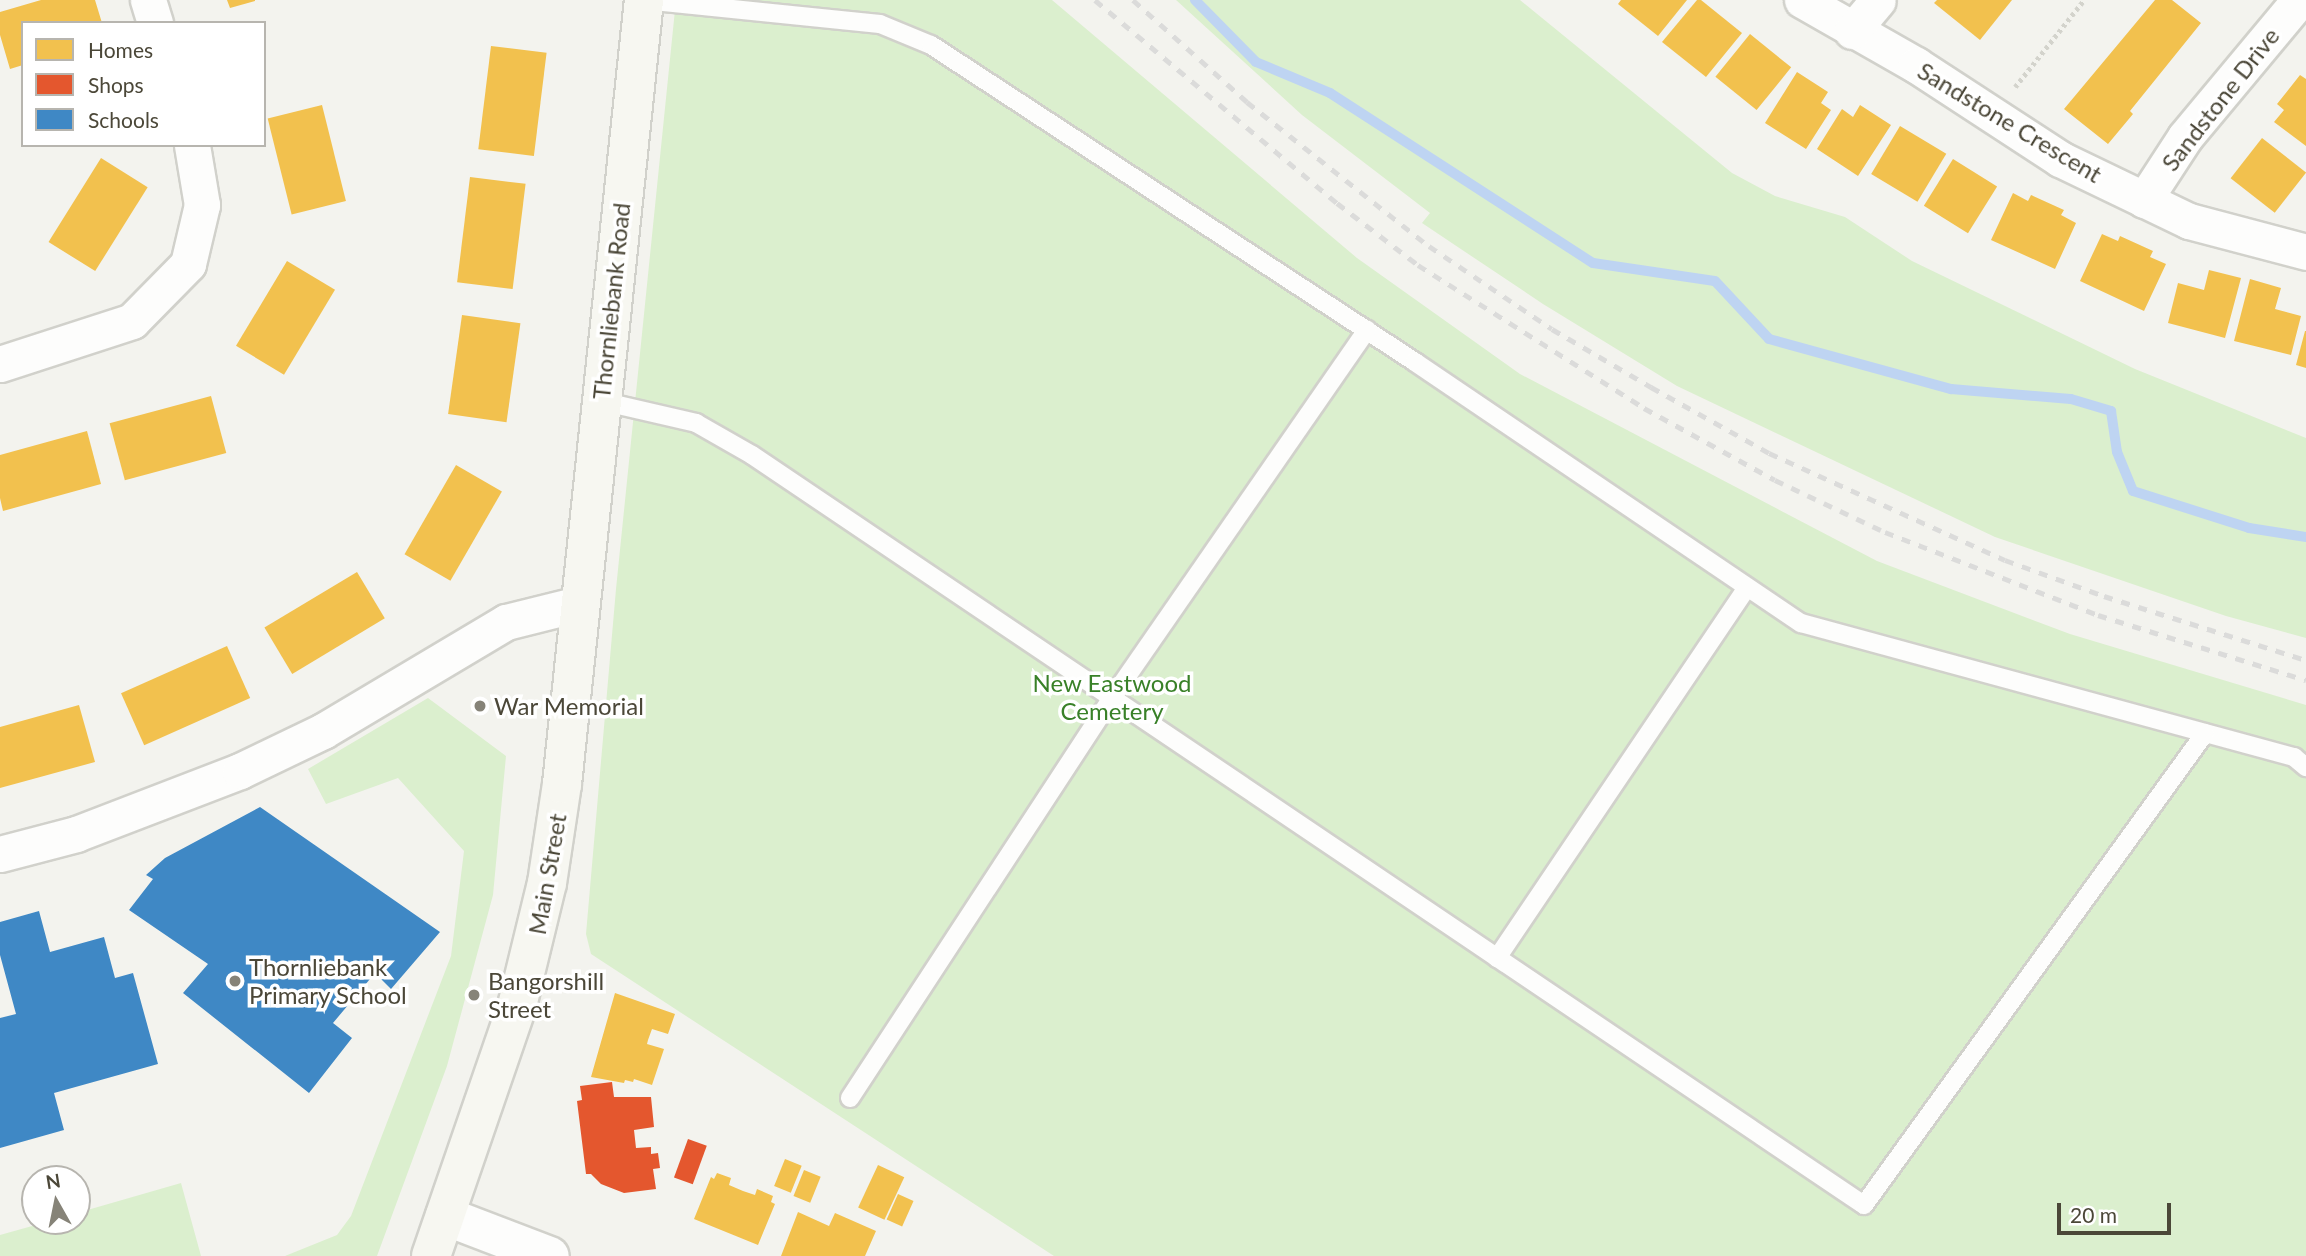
<!DOCTYPE html>
<style>
body{margin:0}
#map{position:relative;width:2306px;height:1256px;overflow:hidden;background:#f3f3ee;font-family:Lato,sans-serif}
div>[style]{position:absolute}
.green>*{inset:0;background:#dbefce}
.homes>*{inset:0;background:#f2c14e;transform-origin:0 0}
.shops>*{inset:0;background:#e4572e;transform-origin:0 0}
.schools>*{inset:0;background:#3f88c5}
.stream>*{height:10px;margin:-5px;padding:0 5px;transform-origin:5px;border-radius:5px;background:#bed4f2}
.path>*{height:4.5px;margin-top:-2.25px;transform-origin:0;background:repeating-linear-gradient(90deg,#d3d3cc 0 3.5px,transparent 0 7px)}
.roads{filter:drop-shadow(2px 0 #d1d1cb) drop-shadow(-2px 0 #d1d1cb) drop-shadow(0 2px #d1d1cb) drop-shadow(0 -2px #d1d1cb)}
.service>*{height:18px;margin:-9px;padding:0 9px;transform-origin:9px;border-radius:9px;background:#fdfdfc}
.minor>*{height:35px;margin:-17.5px;padding:0 17.5px;transform-origin:17.5px;border-radius:17.5px;background:#fdfdfc}
.tertiary>*{height:38px;margin:-19px;padding:0 19px;transform-origin:19px;border-radius:19px;background:#fdfdfc}
.secondary>*{height:38px;margin:-19px;padding:0 19px;transform-origin:19px;border-radius:19px;background:#f7f7f1}
.rail>*{height:5px;margin-top:-2.5px;transform-origin:0;background:repeating-linear-gradient(90deg,#dbdbda 0 9px,transparent 0 18px)}
.dots>*{width:19px;height:19px;translate:-50% -50%;box-sizing:border-box;border:4px solid #fff;border-radius:50%}
span{translate:-50% -50%;white-space:nowrap;text-align:center;line-height:1.15;-webkit-text-stroke:7px #fff;paint-order:stroke}
.street-label{font-size:24px;color:#4b4738}
.park-label{font-size:24px;color:#398128}
.poi-label{font-size:24px;color:#4b4738}
.left{translate:0 -50%;text-align:left}
.legend{position:absolute;left:21px;top:21px;width:245px;height:126px;box-sizing:border-box;background:#fff;border:2px solid #b7b5af;margin:0;padding:9px 12px;list-style:none;font-size:21px;color:#4b4738}
.legend li{display:flex;align-items:center;gap:14px;height:35px}
.legend b{width:35px;border:2px solid #b7b5af}
.north{position:absolute;left:21px;top:1165px;width:70px;height:70px;box-sizing:border-box;background:#fff;border:2px solid #b7b5af;border-radius:50%;rotate:351deg;font-size:19px;font-weight:700;line-height:28px;text-align:center;color:#4b4738}
.north::after{content:'';display:block;margin:auto;width:24px;height:32px;background:#868378;clip-path:polygon(50% 0,100% 100%,50% 72%,0 100%)}
.scale{position:absolute;left:2057px;top:1203px;width:114px;height:32px;box-sizing:border-box;border:4px solid #4b4738;border-top:0;padding-left:9px;font-size:21px;line-height:24px;white-space:nowrap;color:#4b4738;-webkit-text-stroke:5px #fff;paint-order:stroke}
</style>
<div id="map">
<div class="green">
<div style="clip-path:polygon(676px 0,1052px 0,1357px 258px,1520px 374px,1877px 561px,2070px 634px,2306px 705px,2306px 1256px,1054px 1256px,591px 954px,586px 934px,616px 589px)"></div>
<div style="clip-path:polygon(1176px 0,1520px 0,1732px 173px,1775px 196px,1845px 217px,1912px 261px,2135px 369px,2306px 438px,2306px 638px,2226px 616px,1995px 537px,1677px 386px,1543px 304px,1422px 223px,1430px 213px,1302px 115px)"></div>
<div style="clip-path:polygon(428px 698px,506px 756px,493px 895px,447px 1066px,377px 1256px,285px 1256px,337px 1235px,351px 1216px,451px 956px,464px 851px,398px 778px,326px 804px,308px 769px)"></div>
<div style="clip-path:polygon(181px 1183px,201px 1256px,0 1256px,0 1235px,50px 1221px,77px 1221px,77px 1213px)"></div>
</div>
<div class="homes">
<div style="clip-path:polygon(41px 0,95px 0,102px 23px,23px 23px,23px 65px,10px 69px,0 35px,0 12px)"></div>
<div style="clip-path:polygon(227px 0,255px 0,255px 1px,230px 8px)"></div>
<div style="clip-path:polygon(1621px 0,1687px 0,1658px 36px,1618px 4px)"></div>
<div style="clip-path:polygon(1697px 0,1701px 0,1742px 33px,1706px 77px,1662px 42px)"></div>
<div style="clip-path:polygon(1937px 0,2012px 0,1980px 40px,1934px 3px)"></div>
<div style="clip-path:polygon(2155px 0,2172px 0,2201px 23px,2130px 111px,2133px 114px,2108px 144px,2064px 109px)"></div>
<div style="left:1750px;top:34px;width:53px;height:55px;rotate:39deg"></div>
<div style="left:491px;top:46px;width:56px;height:104px;rotate:7deg"></div>
<div style="clip-path:polygon(1797px 72px,1828px 92px,1821px 103px,1831px 110px,1806px 149px,1765px 123px)"></div>
<div style="clip-path:polygon(2300px 75px,2306px 79px,2306px 146px,2274px 122px,2284px 110px,2277px 104px)"></div>
<div style="left:322px;top:105px;width:99px;height:56px;rotate:76deg"></div>
<div style="clip-path:polygon(1860px 105px,1891px 125px,1858px 176px,1817px 149px,1842px 109px,1853px 117px)"></div>
<div style="left:1900px;top:126px;width:54px;height:56px;rotate:31deg"></div>
<div style="left:2262px;top:138px;width:56px;height:51px;rotate:38deg"></div>
<div style="left:101px;top:158px;width:55px;height:99px;rotate:32deg"></div>
<div style="left:1953px;top:159px;width:52px;height:55px;rotate:32deg"></div>
<div style="left:470px;top:177px;width:56px;height:106px;rotate:7deg"></div>
<div style="clip-path:polygon(2013px 193px,2028px 201px,2031px 195px,2064px 210px,2061px 215px,2076px 223px,2055px 269px,1991px 240px)"></div>
<div style="clip-path:polygon(2102px 234px,2118px 241px,2120px 236px,2153px 251px,2150px 257px,2166px 264px,2144px 311px,2080px 281px)"></div>
<div style="left:287px;top:261px;width:56px;height:99px;rotate:31deg"></div>
<div style="clip-path:polygon(2209px 270px,2241px 278px,2225px 338px,2168px 323px,2178px 283px,2204px 290px)"></div>
<div style="clip-path:polygon(2250px 279px,2281px 288px,2275px 309px,2301px 316px,2291px 355px,2234px 341px)"></div>
<div style="left:462px;top:315px;width:59px;height:100px;rotate:8deg"></div>
<div style="clip-path:polygon(2305px 331px,2306px 331px,2306px 368px,2296px 365px)"></div>
<div style="left:211px;top:396px;width:59px;height:105px;rotate:75deg"></div>
<div style="clip-path:polygon(87px 431px,101px 484px,3px 511px,0 498px,0 455px)"></div>
<div style="left:456px;top:465px;width:53px;height:103px;rotate:30deg"></div>
<div style="left:357px;top:572px;width:54px;height:108px;rotate:59deg"></div>
<div style="left:227px;top:646px;width:57px;height:116px;rotate:66deg"></div>
<div style="clip-path:polygon(79px 705px,95px 762px,0 788px,0 727px)"></div>
<div style="clip-path:polygon(615px 993px,675px 1014px,668px 1034px,652px 1029px,648px 1040px,647px 1044px,664px 1049px,652px 1085px,634px 1079px,633px 1082px,625px 1080px,624px 1083px,591px 1077px)"></div>
<div style="left:785px;top:1159px;width:18px;height:29px;rotate:22deg"></div>
<div style="left:878px;top:1165px;width:29px;height:47px;rotate:25deg"></div>
<div style="left:804px;top:1170px;width:18px;height:28px;rotate:22deg"></div>
<div style="clip-path:polygon(717px 1173px,731px 1178px,729px 1185px,743px 1191px,755px 1195px,757px 1189px,773px 1196px,771px 1202px,775px 1204px,758px 1245px,694px 1219px,711px 1177px,714px 1179px)"></div>
<div style="left:898px;top:1194px;width:17px;height:28px;rotate:24deg"></div>
<div style="clip-path:polygon(798px 1212px,829px 1226px,835px 1213px,876px 1231px,865px 1256px,781px 1256px)"></div>
</div>
<div class="shops">
<div style="clip-path:polygon(612px 1082px,614px 1097px,651px 1097px,654px 1127px,634px 1130px,636px 1148px,651px 1147px,651px 1154px,658px 1153px,660px 1168px,653px 1169px,656px 1189px,624px 1193px,601px 1184px,591px 1174px,586px 1174px,577px 1101px,582px 1100px,580px 1086px)"></div>
<div style="left:688px;top:1139px;width:20px;height:41px;rotate:20deg"></div>
</div>
<div class="schools">
<div style="clip-path:polygon(260px 807px,440px 932px,391px 989px,375px 973px,333px 1023px,352px 1038px,309px 1093px,183px 993px,208px 964px,129px 910px,153px 879px,146px 875px,165px 858px)"></div>
<div style="clip-path:polygon(39px 911px,50px 952px,104px 937px,115px 978px,133px 973px,158px 1064px,54px 1093px,64px 1130px,0 1148px,0 1018px,16px 1014px,0 955px,0 922px)"></div>
</div>
<div class="stream">
<div style="left:1195px;top:0;width:87px;rotate:45.5deg"></div>
<div style="left:1256px;top:62px;width:80px;rotate:22.7deg"></div>
<div style="left:1330px;top:93px;width:313px;rotate:32.9deg"></div>
<div style="left:1593px;top:263px;width:123px;rotate:8.4deg"></div>
<div style="left:1715px;top:281px;width:79px;rotate:47deg"></div>
<div style="left:1769px;top:339px;width:189px;rotate:15.4deg"></div>
<div style="left:1951px;top:389px;width:120px;rotate:4.8deg"></div>
<div style="left:2071px;top:399px;width:42px;rotate:16.7deg"></div>
<div style="left:2111px;top:411px;width:41px;rotate:81.7deg"></div>
<div style="left:2117px;top:452px;width:42px;rotate:67.7deg"></div>
<div style="left:2133px;top:491px;width:122px;rotate:17.7deg"></div>
<div style="left:2249px;top:528px;width:58px;rotate:9deg"></div>
</div>
<div class="path">
<div style="left:2015px;top:87px;width:111px;rotate:-51.6deg"></div>
</div>
<div class="roads">
<div class="service">
<div style="left:644px;top:0;width:237px;rotate:5.8deg"></div>
<div style="left:880px;top:24px;width:55px;rotate:22.4deg"></div>
<div style="left:931px;top:45px;width:579px;rotate:33.22deg"></div>
<div style="left:1415px;top:362px;width:466px;rotate:34.1deg"></div>
<div style="left:1801px;top:623px;width:511px;rotate:15.21deg"></div>
<div style="left:2294px;top:757px;width:16px;rotate:40deg"></div>
<div style="left:601px;top:401px;width:98px;rotate:13deg"></div>
<div style="left:696px;top:423px;width:64px;rotate:29.7deg"></div>
<div style="left:752px;top:455px;width:1341px;rotate:34deg"></div>
<div style="left:1864px;top:1205px;width:582px;rotate:-54.15deg"></div>
<div style="left:1497px;top:958px;width:447px;rotate:-56deg"></div>
<div style="left:850px;top:1098px;width:478px;rotate:-56.8deg"></div>
<div style="left:1112px;top:698px;width:448px;rotate:-55.3deg"></div>
</div>
<div class="minor">
<div style="left:148px;top:0;width:24px;rotate:73deg"></div>
<div style="left:1802px;top:0;width:131px;rotate:29.7deg"></div>
<div style="left:1916px;top:65px;width:172px;rotate:33.1deg"></div>
<div style="left:2060px;top:159px;width:143px;rotate:25.7deg"></div>
<div style="left:2189px;top:221px;width:121px;rotate:14.8deg"></div>
<div style="left:1852px;top:31px;width:40px;rotate:-50deg"></div>
<div style="left:2144px;top:200px;width:75px;rotate:-56.9deg"></div>
<div style="left:2185px;top:137px;width:178px;rotate:-50.2deg"></div>
<div style="left:0;top:364px;width:139px;rotate:-18deg"></div>
<div style="left:132px;top:321px;width:80px;rotate:-45.5deg"></div>
<div style="left:188px;top:264px;width:61px;rotate:-76.7deg"></div>
<div style="left:202px;top:205px;width:61px;rotate:-99.5deg"></div>
<div style="left:0;top:854px;width:79px;rotate:-14.7deg"></div>
<div style="left:76px;top:834px;width:176px;rotate:-21deg"></div>
<div style="left:240px;top:771px;width:92px;rotate:-25.7deg"></div>
<div style="left:323px;top:731px;width:213px;rotate:-30.8deg"></div>
<div style="left:506px;top:622px;width:78px;rotate:-14deg"></div>
</div>
<div class="tertiary">
<div style="left:445px;top:1216px;width:112px;rotate:20.9deg"></div>
</div>
<div class="secondary">
<div style="left:431px;top:1256px;width:264px;rotate:-71deg"></div>
<div style="left:517px;top:1006px;width:127px;rotate:-76.3deg"></div>
<div style="left:547px;top:883px;width:100px;rotate:-81.4deg"></div>
<div style="left:562px;top:784px;width:788px;rotate:-84.03deg"></div>
</div>
</div>
<div class="rail">
<div style="left:1095px;top:0;width:316px;rotate:40deg"></div>
<div style="left:1337px;top:203px;width:102px;rotate:37.4deg"></div>
<div style="left:1418px;top:265px;width:267px;rotate:32.3deg"></div>
<div style="left:1644px;top:408px;width:149px;rotate:28.8deg"></div>
<div style="left:1775px;top:480px;width:122px;rotate:25.3deg"></div>
<div style="left:1885px;top:532px;width:229px;rotate:21.3deg"></div>
<div style="left:2098px;top:615px;width:218px;rotate:17.4deg"></div>
<div style="left:1133px;top:0;width:153px;rotate:41.8deg"></div>
<div style="left:1247px;top:102px;width:232px;rotate:38.4deg"></div>
<div style="left:1429px;top:246px;width:148px;rotate:34deg"></div>
<div style="left:1552px;top:329px;width:115px;rotate:30.4deg"></div>
<div style="left:1651px;top:387px;width:135px;rotate:29.2deg"></div>
<div style="left:1769px;top:453px;width:259px;rotate:24.4deg"></div>
<div style="left:2005px;top:560px;width:105px;rotate:20deg"></div>
<div style="left:2104px;top:596px;width:212px;rotate:17.6deg"></div>
</div>
<div class="dots">
<div style="left:480px;top:706px;background:#868378"></div>
<div style="left:235px;top:981px;background:#868378"></div>
<div style="left:474px;top:995px;background:#868378"></div>
</div>
<div class="street-label">
<span style="left:2220px;top:99px;rotate:-52deg">Sandstone Drive</span>
<span style="left:2010px;top:122px;rotate:31deg">Sandstone Crescent</span>
<span style="left:611px;top:301px;rotate:-84deg">Thornliebank Road</span>
<span style="left:547px;top:874px;rotate:-80deg">Main Street</span>
</div>
<div class="park-label">
<span style="left:1112px;top:697px">New Eastwood<br>Cemetery</span>
</div>
<div class="poi-label">
<span class="left" style="left:494px;top:706px">War Memorial</span>
<span class="left" style="left:249px;top:981px">Thornliebank<br>Primary School</span>
<span class="left" style="left:488px;top:995px">Bangorshill<br>Street</span>
</div>
<ul class="legend">
<li><b style="height:19px;background:#f2c14e"></b>Homes</li>
<li><b style="height:19px;background:#e4572e"></b>Shops</li>
<li><b style="height:19px;background:#3f88c5"></b>Schools</li>
</ul>
<div class="north">N</div>
<div class="scale">20 m</div>
</div>
